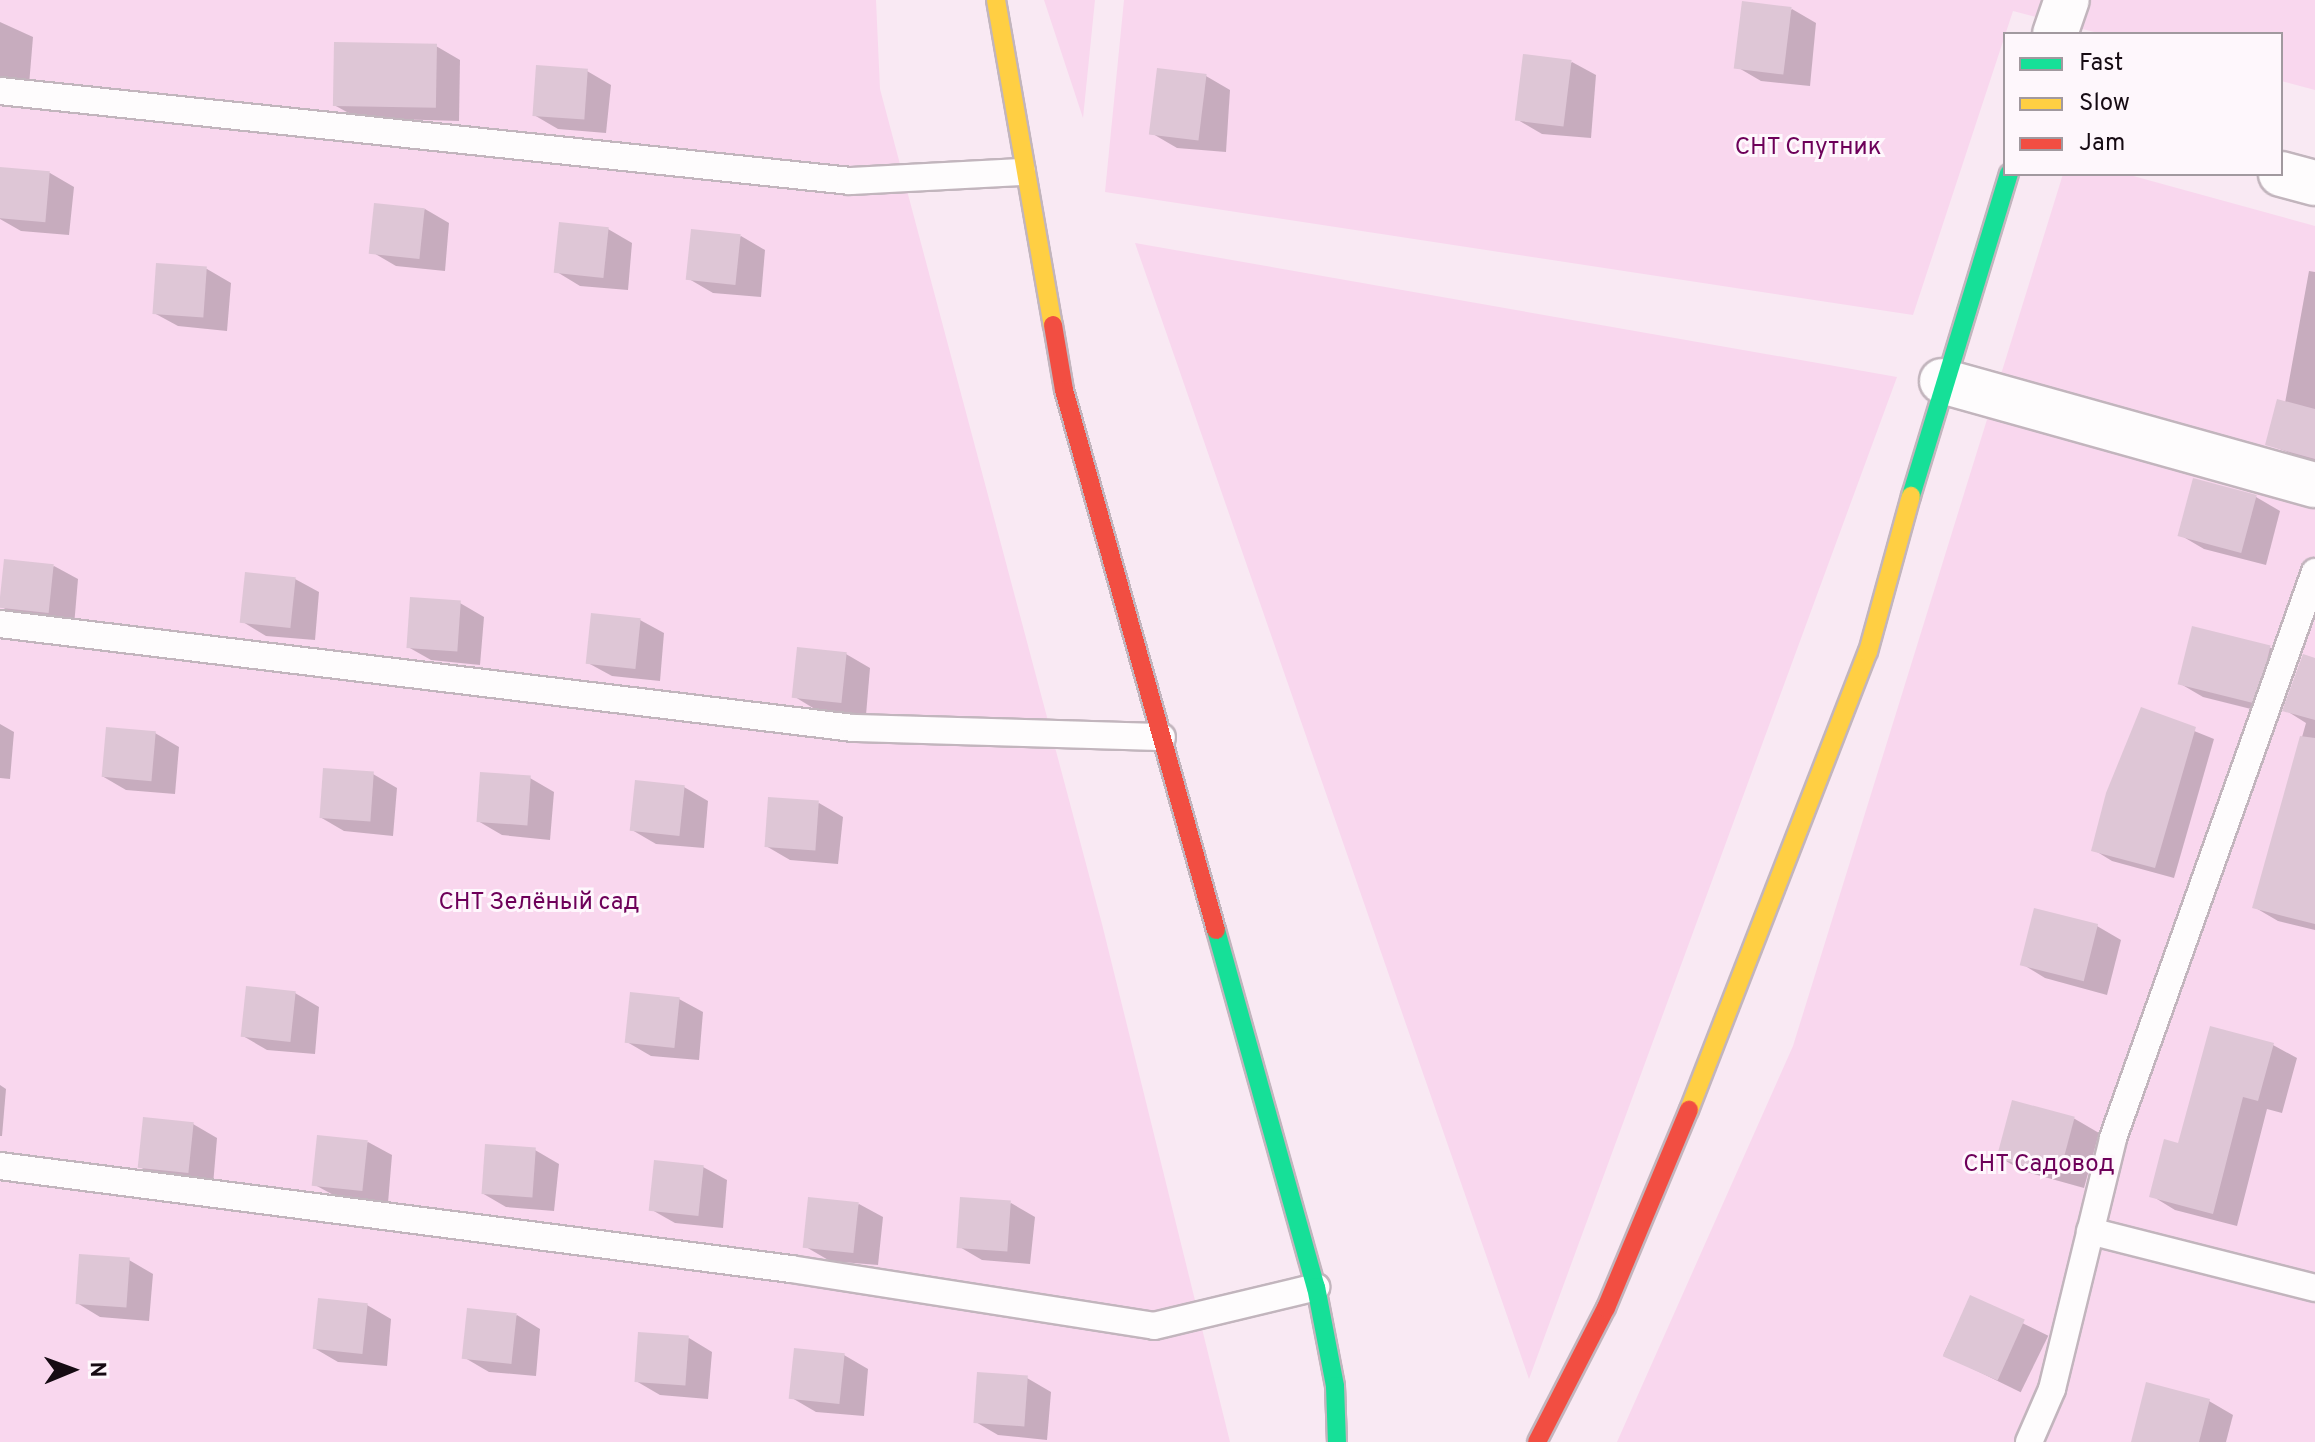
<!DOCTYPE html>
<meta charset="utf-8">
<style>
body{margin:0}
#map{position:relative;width:2315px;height:1442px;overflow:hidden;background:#f9e9f3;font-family:Overpass,sans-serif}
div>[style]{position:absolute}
.green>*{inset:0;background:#f9d7ee}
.shadow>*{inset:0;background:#0003;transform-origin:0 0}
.building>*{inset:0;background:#dec6d6;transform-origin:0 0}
.roads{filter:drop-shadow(2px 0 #c2b5bd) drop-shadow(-2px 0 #c2b5bd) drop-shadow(0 2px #c2b5bd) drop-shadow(0 -2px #c2b5bd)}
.lane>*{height:26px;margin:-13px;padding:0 13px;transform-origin:13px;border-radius:13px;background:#fefcfd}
.street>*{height:44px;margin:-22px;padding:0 22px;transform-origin:22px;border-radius:22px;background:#fefcfd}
.fast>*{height:18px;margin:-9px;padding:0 9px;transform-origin:9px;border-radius:9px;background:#16e098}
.slow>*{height:18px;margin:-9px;padding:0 9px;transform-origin:9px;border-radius:9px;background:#ffcf43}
.jam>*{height:18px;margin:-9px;padding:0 9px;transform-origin:9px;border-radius:9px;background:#f24e42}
span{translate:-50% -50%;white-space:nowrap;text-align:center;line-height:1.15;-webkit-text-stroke:6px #fef7fc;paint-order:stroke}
.park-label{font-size:24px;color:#6d0059}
.legend{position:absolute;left:2003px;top:32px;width:280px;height:144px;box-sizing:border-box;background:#fef7fc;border:2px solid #a1999f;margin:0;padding:10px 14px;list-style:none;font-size:24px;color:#160b13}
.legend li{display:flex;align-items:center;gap:16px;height:40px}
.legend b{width:40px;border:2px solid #a1999f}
.north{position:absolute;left:32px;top:1330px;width:80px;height:80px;-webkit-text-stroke:6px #fef7fc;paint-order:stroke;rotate:89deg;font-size:22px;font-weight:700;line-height:32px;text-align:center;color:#160b13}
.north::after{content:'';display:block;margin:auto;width:28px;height:36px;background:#160b13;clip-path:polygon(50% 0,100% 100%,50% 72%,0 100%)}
</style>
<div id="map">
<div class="green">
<div style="clip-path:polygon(0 0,876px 0,880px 89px,1102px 924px,1230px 1442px,0 1442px)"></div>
<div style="clip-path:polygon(1044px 0,1095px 0,1083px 118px)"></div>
<div style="clip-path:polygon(1124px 0,2315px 0,2315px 90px,2281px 81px,2281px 34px,2102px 34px,2013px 11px,1913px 315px,1105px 192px)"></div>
<div style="clip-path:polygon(2063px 174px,2126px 174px,2315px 226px,2315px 1442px,1617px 1442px,1793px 1046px)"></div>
<div style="clip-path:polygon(1135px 243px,1897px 377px,1529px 1379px,1174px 355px)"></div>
</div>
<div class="shadow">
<div style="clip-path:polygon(1792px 9px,1816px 23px,1810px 86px,1761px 81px,1737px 67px)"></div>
<div style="clip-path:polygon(0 22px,33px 37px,29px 85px,0 82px)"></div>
<div style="clip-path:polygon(436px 46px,460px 60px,459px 121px,358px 118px,334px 105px)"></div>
<div style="clip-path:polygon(1572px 62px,1596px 75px,1591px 138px,1542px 134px,1518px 120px)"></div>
<div style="clip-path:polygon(587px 71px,611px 85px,606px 133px,558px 129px,534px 115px)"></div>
<div style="clip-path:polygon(1206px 76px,1230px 90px,1226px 152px,1177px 148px,1153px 134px)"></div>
<div style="clip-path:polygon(50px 173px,74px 187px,69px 235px,21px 231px,0 219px,0 181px)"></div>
<div style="clip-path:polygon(425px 209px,449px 223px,445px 271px,396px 266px,372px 252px)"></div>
<div style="clip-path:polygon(608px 229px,632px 243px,628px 290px,580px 286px,557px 272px)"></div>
<div style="clip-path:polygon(741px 236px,765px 250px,761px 297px,713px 293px,689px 279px)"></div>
<div style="clip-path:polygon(158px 265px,207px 269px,231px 283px,227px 331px,178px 326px,154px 313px)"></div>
<div style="clip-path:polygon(2309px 271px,2315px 272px,2315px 463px,2267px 444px,2285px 403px)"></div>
<div style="clip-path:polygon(2256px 497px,2280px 511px,2266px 565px,2204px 549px,2180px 535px)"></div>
<div style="clip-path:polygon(54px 566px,78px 579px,74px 626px,26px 621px,2px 607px)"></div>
<div style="clip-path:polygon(295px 579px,319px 592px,315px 640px,266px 636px,243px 622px)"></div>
<div style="clip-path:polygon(460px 603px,484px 617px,480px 665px,431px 660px,408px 647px)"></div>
<div style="clip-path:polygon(640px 620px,664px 633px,660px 681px,612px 676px,588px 663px)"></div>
<div style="clip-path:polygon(2193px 628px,2271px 648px,2294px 662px,2275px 715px,2203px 697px,2179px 683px)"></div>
<div style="clip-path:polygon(846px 654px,870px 668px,866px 715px,818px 711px,795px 697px)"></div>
<div style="clip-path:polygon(2315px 660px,2315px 930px,2278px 921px,2254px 907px,2306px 723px,2285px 710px)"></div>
<div style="clip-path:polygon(2142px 710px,2214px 739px,2174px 878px,2112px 861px,2094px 850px)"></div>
<div style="clip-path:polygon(0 724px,14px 732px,10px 779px,0 778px)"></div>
<div style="clip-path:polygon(155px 733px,179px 747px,175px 794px,126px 790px,102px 776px)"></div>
<div style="clip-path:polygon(373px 774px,397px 788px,393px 836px,344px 831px,320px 817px)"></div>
<div style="clip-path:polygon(530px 778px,554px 792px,550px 840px,502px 835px,478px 821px)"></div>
<div style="clip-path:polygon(684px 787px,708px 801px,704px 848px,656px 844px,632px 830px)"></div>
<div style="clip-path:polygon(819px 803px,843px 817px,838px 864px,790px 860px,766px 846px)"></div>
<div style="clip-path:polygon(2097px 926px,2121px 940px,2107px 995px,2045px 978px,2022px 964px)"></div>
<div style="clip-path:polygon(295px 993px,319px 1007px,315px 1054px,267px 1050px,243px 1036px)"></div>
<div style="clip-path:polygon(679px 999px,703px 1012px,699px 1060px,651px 1056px,627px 1042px)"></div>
<div style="clip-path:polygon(2273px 1045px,2297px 1058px,2282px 1113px,2267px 1109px,2237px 1226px,2175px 1210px,2152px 1196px,2179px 1145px)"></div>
<div style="clip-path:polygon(0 1085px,6px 1089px,2px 1136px,0 1136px)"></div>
<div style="clip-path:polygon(2013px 1103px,2075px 1119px,2099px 1133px,2084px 1188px,2023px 1171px,1999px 1157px)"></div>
<div style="clip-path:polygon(193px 1124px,217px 1138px,213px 1185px,164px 1181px,140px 1167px)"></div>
<div style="clip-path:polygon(368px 1142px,392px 1155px,388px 1203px,339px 1198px,315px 1185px)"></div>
<div style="clip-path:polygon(535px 1150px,559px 1164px,554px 1211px,506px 1207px,482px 1193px)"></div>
<div style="clip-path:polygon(703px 1167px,727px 1180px,723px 1228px,675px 1223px,652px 1210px)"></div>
<div style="clip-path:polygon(1011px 1203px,1035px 1217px,1030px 1264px,982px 1260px,958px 1246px)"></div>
<div style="clip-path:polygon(859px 1204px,883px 1217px,878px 1265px,830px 1261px,806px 1247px)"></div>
<div style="clip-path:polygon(129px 1260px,153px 1274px,149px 1321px,100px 1317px,77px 1303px)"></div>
<div style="left:1971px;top:1298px;width:86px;height:63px;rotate:26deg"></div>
<div style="clip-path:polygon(367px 1305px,391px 1319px,387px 1366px,338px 1362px,314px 1348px)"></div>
<div style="clip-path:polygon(517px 1315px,540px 1329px,536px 1376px,489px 1372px,465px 1358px)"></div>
<div style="clip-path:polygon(689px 1338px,712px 1352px,708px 1399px,660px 1395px,636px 1381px)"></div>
<div style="clip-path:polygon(844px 1355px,868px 1369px,864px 1416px,816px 1412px,792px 1398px)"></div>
<div style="clip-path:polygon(1027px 1378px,1051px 1392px,1047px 1440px,998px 1435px,974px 1421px)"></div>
<div style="clip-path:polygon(2209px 1401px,2233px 1415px,2226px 1442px,2138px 1442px)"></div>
</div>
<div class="building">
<div style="left:1742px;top:1px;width:50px;height:68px;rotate:7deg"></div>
<div style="left:334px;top:42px;width:103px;height:64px;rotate:1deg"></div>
<div style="left:1523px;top:54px;width:49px;height:67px;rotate:7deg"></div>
<div style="left:536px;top:65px;width:52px;height:51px;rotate:4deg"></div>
<div style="left:1157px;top:68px;width:50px;height:67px;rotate:7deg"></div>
<div style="left:0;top:167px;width:50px;height:51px;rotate:5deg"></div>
<div style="left:374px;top:203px;width:51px;height:51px;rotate:6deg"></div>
<div style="left:559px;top:222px;width:50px;height:51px;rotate:6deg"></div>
<div style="left:691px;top:229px;width:50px;height:51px;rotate:6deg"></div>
<div style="left:156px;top:263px;width:51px;height:51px;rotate:4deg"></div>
<div style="clip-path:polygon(2277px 399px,2315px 409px,2315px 459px,2265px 445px)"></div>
<div style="left:2193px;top:478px;width:66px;height:60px;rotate:15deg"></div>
<div style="left:4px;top:559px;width:50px;height:49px;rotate:6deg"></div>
<div style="left:245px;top:572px;width:51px;height:51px;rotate:6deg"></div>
<div style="left:410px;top:597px;width:51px;height:51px;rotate:4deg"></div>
<div style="left:591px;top:613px;width:50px;height:51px;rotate:6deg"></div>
<div style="left:2192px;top:626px;width:81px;height:60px;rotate:14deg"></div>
<div style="left:797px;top:647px;width:50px;height:51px;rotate:6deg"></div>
<div style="clip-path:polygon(2303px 654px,2315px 658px,2315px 720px,2282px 711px)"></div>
<div style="clip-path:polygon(2141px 707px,2196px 727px,2155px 868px,2091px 851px,2106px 793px)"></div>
<div style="left:106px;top:727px;width:50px;height:50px;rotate:5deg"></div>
<div style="clip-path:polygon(2300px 736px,2315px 738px,2315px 924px,2252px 908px)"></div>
<div style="left:323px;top:768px;width:51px;height:50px;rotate:4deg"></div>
<div style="left:480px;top:772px;width:51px;height:50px;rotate:4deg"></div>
<div style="left:635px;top:780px;width:50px;height:51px;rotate:6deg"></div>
<div style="left:768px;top:797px;width:51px;height:50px;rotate:4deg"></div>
<div style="left:2034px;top:908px;width:66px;height:59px;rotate:14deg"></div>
<div style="left:246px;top:986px;width:50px;height:51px;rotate:6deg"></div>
<div style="left:630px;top:992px;width:50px;height:51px;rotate:6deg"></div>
<div style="clip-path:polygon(2210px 1026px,2274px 1043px,2258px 1101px,2243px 1097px,2213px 1214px,2149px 1197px,2164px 1139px,2178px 1143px)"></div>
<div style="left:2012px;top:1100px;width:65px;height:60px;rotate:15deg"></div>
<div style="left:143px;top:1117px;width:51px;height:51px;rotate:6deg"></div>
<div style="left:317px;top:1135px;width:51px;height:51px;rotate:6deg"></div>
<div style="left:485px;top:1144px;width:51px;height:50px;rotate:4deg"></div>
<div style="left:654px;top:1160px;width:50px;height:51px;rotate:6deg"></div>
<div style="left:808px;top:1197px;width:51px;height:51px;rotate:6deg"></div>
<div style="left:960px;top:1197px;width:51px;height:51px;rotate:4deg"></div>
<div style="left:79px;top:1254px;width:51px;height:50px;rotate:4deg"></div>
<div style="left:1970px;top:1295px;width:60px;height:67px;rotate:24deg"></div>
<div style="left:318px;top:1298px;width:50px;height:51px;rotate:6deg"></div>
<div style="left:467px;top:1308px;width:50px;height:51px;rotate:6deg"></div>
<div style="left:638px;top:1332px;width:51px;height:50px;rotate:4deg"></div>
<div style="left:794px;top:1348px;width:51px;height:51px;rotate:6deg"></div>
<div style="left:977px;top:1372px;width:51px;height:51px;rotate:4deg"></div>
<div style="clip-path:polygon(2146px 1382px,2210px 1399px,2199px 1442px,2131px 1442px)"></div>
</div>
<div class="roads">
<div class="lane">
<div style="left:0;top:91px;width:855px;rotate:6.04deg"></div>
<div style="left:850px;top:181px;width:172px;rotate:-3deg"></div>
<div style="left:0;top:624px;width:859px;rotate:6.95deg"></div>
<div style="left:853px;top:728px;width:309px;rotate:1.7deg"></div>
<div style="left:0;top:1166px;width:798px;rotate:7.42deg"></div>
<div style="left:791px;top:1269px;width:367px;rotate:8.9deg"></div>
<div style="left:1154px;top:1326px;width:167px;rotate:-13.5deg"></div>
<div style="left:2090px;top:1231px;width:232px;rotate:14.2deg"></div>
<div style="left:2029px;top:1442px;width:58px;rotate:-66.5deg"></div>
<div style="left:2052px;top:1389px;width:258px;rotate:-76.3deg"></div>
<div style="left:2113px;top:1138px;width:601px;rotate:-70.36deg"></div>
</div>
<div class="street">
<div style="left:2055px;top:34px;width:36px;rotate:-71deg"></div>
<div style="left:2281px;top:174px;width:35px;rotate:15deg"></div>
<div style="left:1942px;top:381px;width:387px;rotate:15.6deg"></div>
</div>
<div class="fast">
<div style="left:1911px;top:496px;width:337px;rotate:-73.1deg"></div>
<div style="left:1216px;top:930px;width:371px;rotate:74.4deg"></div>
<div style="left:1316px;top:1287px;width:101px;rotate:79.1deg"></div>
<div style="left:1335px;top:1386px;width:56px;rotate:88deg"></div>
</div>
<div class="slow">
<div style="left:996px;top:0;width:330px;rotate:80.1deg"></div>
<div style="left:1689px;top:1110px;width:492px;rotate:-68.7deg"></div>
<div style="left:1868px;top:652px;width:162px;rotate:-74.6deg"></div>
</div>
<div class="jam">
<div style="left:1053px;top:325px;width:66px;rotate:80.4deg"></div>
<div style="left:1064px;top:390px;width:561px;rotate:74.28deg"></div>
<div style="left:1537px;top:1442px;width:151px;rotate:-62.8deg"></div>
<div style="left:1606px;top:1308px;width:215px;rotate:-67.3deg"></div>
</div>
</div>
<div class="park-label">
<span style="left:1808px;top:149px">СНТ Спутник</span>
<span style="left:539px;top:904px">СНТ Зелёный сад</span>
<span style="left:2039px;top:1166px">СНТ Садовод</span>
</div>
<ul class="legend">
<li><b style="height:10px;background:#16e098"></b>Fast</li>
<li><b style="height:10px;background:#ffcf43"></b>Slow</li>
<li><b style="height:10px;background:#f24e42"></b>Jam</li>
</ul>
<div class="north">N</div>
</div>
